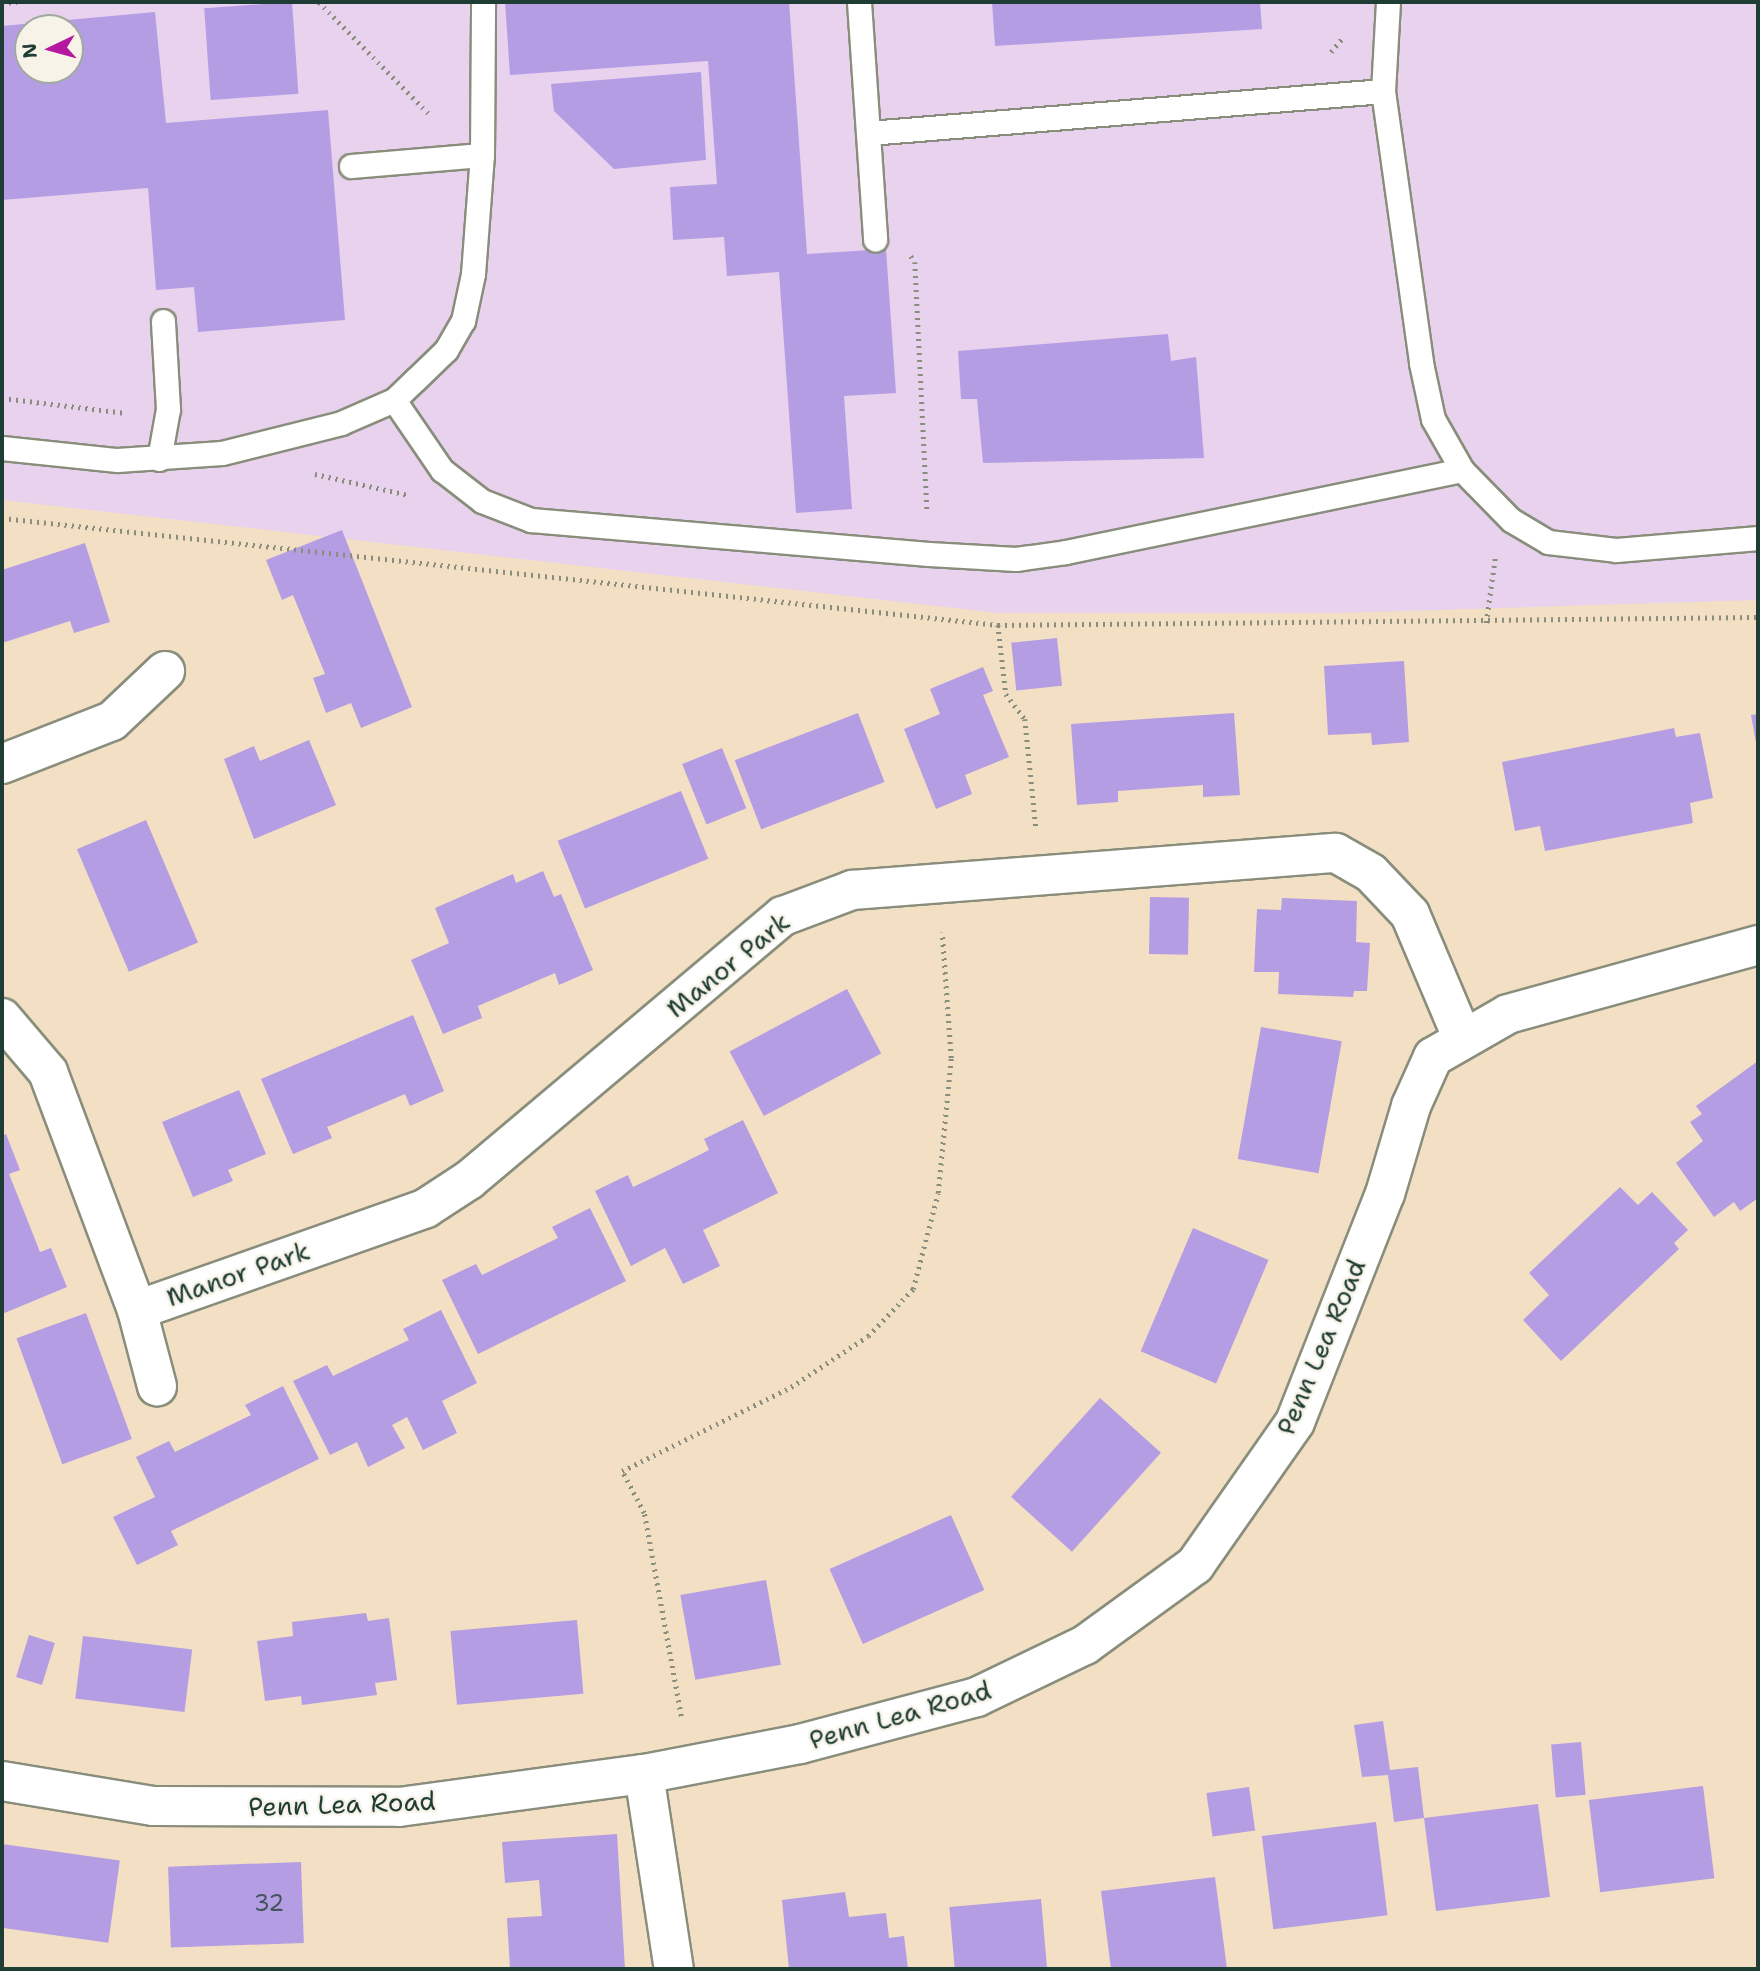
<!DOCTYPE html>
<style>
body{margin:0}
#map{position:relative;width:1760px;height:1971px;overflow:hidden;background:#f3dfc3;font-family:"Shantell Sans",sans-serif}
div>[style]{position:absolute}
.built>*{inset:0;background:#e8d2ee}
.building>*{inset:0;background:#b59de3;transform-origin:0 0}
.path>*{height:4.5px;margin-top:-2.25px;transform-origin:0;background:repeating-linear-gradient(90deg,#898e7c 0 2px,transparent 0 7px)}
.roads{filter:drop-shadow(2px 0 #898e7c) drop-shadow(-2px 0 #898e7c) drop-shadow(0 2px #898e7c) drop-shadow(0 -2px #898e7c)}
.service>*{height:23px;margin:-11.5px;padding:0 11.5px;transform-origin:11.5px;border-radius:11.5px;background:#fff}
.minor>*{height:38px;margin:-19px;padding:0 19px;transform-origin:19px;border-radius:19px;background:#fff}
span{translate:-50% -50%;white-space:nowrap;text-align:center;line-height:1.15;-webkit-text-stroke:5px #f7f3e8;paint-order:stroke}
.number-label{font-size:23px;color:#445560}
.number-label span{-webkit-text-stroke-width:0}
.street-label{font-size:26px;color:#1f3d34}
.frame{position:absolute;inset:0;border:4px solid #1f3d34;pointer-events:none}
.north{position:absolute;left:14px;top:14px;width:70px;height:70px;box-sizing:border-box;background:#f7f3e8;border:2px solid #a1aaa0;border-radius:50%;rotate:265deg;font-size:19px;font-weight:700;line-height:28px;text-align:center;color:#1f3d34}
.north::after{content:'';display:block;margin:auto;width:24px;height:32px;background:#b5179e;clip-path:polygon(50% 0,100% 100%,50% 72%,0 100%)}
</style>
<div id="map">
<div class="built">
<div style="clip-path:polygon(evenodd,2px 2px,1758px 2px,1758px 600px,1342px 613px,998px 613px,2px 500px,2px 2px,28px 28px,70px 28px,70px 70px,28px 70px,28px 28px)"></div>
</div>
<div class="building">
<div style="left:292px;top:2px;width:92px;height:88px;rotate:86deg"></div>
<div style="clip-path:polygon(505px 2px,789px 2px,807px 254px,886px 249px,896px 393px,844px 396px,852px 509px,796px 513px,779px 272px,727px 276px,724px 237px,673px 240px,670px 187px,717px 184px,708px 61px,510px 75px)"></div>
<div style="clip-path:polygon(992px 2px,1260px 2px,1262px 29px,995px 46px)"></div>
<div style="clip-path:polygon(evenodd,155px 12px,166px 123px,328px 110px,345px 320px,198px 332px,194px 287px,156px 290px,148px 188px,2px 200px,2px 26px,155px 12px,28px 28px,70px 28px,70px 70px,28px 70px,28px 28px)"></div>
<div style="clip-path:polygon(701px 72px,706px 160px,614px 169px,554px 111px,551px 84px)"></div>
<div style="clip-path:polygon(1168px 334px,1171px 361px,1196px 357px,1204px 458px,983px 463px,977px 399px,961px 399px,958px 351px)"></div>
<div style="clip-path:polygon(342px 530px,412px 707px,361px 728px,351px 703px,326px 713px,313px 678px,325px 674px,293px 595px,282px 600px,266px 560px)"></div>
<div style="clip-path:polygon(85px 543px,110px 622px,74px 633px,70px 621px,2px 643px,2px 570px)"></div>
<div style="left:1057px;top:638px;width:48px;height:46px;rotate:84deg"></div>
<div style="clip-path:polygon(1404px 661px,1409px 742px,1372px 745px,1371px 733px,1328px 735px,1324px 666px)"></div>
<div style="clip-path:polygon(983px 667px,993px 691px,983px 695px,1009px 757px,965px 775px,972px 794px,936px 809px,904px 729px,940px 714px,930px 689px)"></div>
<div style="left:858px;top:713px;width:74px;height:132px;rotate:69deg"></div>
<div style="clip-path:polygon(1234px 713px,1240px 795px,1203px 797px,1203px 785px,1118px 791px,1118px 802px,1077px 805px,1071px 724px)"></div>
<div style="clip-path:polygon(1758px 714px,1758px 748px,1757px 748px,1751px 715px)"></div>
<div style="clip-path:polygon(1674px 728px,1676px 737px,1700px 733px,1713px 798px,1690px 803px,1693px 823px,1545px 851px,1540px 826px,1515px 831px,1502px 762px)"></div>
<div style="clip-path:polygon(309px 740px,336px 805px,254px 839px,224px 759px,254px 746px,260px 761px)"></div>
<div style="left:722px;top:748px;width:65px;height:43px;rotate:68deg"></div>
<div style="left:681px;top:791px;width:73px;height:133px;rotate:68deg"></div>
<div style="left:146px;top:820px;width:133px;height:75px;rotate:67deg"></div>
<div style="clip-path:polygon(543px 871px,554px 897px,561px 894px,593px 970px,559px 985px,555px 973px,478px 1006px,482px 1018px,443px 1034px,411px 960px,449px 943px,435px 908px,513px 874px,516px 883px)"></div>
<div style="left:1150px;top:897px;width:39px;height:57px;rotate:1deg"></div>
<div style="clip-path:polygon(1282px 898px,1357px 901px,1356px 942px,1370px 943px,1367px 991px,1354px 991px,1353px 997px,1278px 994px,1279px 972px,1254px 972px,1257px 909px,1281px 910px)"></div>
<div style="left:847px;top:989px;width:73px;height:133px;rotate:62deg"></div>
<div style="clip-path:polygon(413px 1015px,444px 1091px,410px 1106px,405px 1094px,365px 1111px,327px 1127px,332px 1138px,293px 1154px,261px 1079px)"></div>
<div style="left:1261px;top:1027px;width:82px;height:134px;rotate:10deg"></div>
<div style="clip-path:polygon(1758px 1061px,1758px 1198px,1740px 1211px,1734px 1202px,1714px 1217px,1676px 1163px,1703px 1141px,1690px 1122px,1702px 1114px,1696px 1106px)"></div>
<div style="clip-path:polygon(239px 1090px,266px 1154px,228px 1170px,233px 1181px,193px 1197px,162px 1122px)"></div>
<div style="clip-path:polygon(743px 1120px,778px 1193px,703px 1230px,720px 1266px,683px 1284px,665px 1248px,631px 1266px,595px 1191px,628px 1175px,633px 1187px,673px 1168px,709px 1150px,704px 1139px)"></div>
<div style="clip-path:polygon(6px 1134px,20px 1170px,9px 1174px,25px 1214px,40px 1252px,51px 1248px,67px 1287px,2px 1314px,2px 1136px)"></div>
<div style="clip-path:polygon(1620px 1187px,1638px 1205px,1652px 1192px,1688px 1230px,1674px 1243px,1679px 1249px,1561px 1361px,1523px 1320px,1549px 1295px,1529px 1273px)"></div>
<div style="clip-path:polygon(590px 1208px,626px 1281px,478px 1354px,442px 1280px,476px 1264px,482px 1275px,558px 1238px,552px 1227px)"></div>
<div style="left:1193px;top:1228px;width:82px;height:134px;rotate:23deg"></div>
<div style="clip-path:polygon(441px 1310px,477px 1383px,442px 1401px,457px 1433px,423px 1450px,407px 1417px,392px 1425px,405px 1448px,368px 1467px,357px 1442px,330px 1455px,293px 1381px,327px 1365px,333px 1376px,409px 1340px,403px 1329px)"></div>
<div style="left:86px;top:1313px;width:134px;height:74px;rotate:70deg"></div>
<div style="clip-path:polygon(283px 1386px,319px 1459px,171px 1531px,178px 1545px,137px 1565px,113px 1517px,155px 1497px,136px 1457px,169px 1441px,175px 1452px,214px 1433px,251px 1415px,245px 1405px)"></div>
<div style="left:1100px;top:1398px;width:82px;height:133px;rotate:42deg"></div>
<div style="left:951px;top:1515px;width:82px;height:133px;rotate:66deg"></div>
<div style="left:766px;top:1580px;width:86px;height:87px;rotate:80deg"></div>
<div style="clip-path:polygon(366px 1613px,368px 1621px,389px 1618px,397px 1680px,375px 1683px,377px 1695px,302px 1705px,301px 1696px,265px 1701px,257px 1641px,293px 1636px,292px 1622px)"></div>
<div style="left:577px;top:1620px;width:74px;height:127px;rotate:85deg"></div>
<div style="left:29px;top:1635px;width:27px;height:44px;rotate:17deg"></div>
<div style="left:83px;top:1636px;width:110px;height:63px;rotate:7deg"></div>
<div style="clip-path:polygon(1383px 1721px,1390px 1770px,1418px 1767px,1424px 1818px,1538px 1804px,1550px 1897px,1436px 1911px,1424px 1818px,1394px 1822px,1388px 1775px,1362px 1777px,1354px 1725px)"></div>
<div style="left:1581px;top:1742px;width:53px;height:30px;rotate:85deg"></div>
<div style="left:1703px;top:1786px;width:93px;height:115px;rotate:83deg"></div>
<div style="left:1249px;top:1787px;width:44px;height:43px;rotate:82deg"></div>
<div style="left:1376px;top:1822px;width:94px;height:115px;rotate:83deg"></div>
<div style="clip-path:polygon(617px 1834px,625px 1969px,510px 1969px,507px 1918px,542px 1916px,539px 1880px,505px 1883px,502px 1842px)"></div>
<div style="left:2px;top:1844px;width:119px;height:83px;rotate:8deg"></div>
<div style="left:301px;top:1862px;width:81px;height:133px;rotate:88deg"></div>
<div style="clip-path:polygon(1215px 1877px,1227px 1969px,1111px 1969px,1101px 1891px)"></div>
<div style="clip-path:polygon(845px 1892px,849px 1917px,886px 1913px,889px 1938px,904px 1936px,908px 1969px,789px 1969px,782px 1900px)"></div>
<div style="left:1041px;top:1899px;width:70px;height:92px;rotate:85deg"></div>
</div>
<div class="path">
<div style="left:319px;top:2px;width:160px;rotate:45.5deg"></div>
<div style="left:2px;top:3px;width:15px;rotate:-4deg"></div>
<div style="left:1331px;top:52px;width:19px;rotate:-51deg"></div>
<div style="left:911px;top:256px;width:7px;rotate:56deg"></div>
<div style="left:915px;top:262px;width:249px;rotate:87.2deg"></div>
<div style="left:2px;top:398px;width:125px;rotate:6.9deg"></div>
<div style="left:315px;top:474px;width:95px;rotate:12.7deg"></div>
<div style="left:2px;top:518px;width:1002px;rotate:6.13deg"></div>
<div style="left:998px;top:625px;width:760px;rotate:-0.6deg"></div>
<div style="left:1486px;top:623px;width:66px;rotate:-82.1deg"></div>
<div style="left:998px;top:625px;width:69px;rotate:83.4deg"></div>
<div style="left:1006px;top:694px;width:31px;rotate:53deg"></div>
<div style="left:1025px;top:719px;width:109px;rotate:84.2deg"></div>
<div style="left:681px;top:1716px;width:206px;rotate:-100.3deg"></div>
<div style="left:644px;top:1513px;width:47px;rotate:-117.6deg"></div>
<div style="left:622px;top:1471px;width:189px;rotate:-26.4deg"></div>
<div style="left:791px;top:1387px;width:92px;rotate:-33.5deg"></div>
<div style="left:868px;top:1336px;width:65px;rotate:-46.2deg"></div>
<div style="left:913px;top:1289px;width:99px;rotate:-75.4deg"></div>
<div style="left:938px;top:1193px;width:136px;rotate:-84.5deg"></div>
<div style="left:951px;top:1058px;width:126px;rotate:-94.1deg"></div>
</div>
<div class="roads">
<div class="service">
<div style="left:859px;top:2px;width:238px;rotate:86.1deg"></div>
<div style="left:1388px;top:2px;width:89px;rotate:93.2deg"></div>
<div style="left:1383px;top:91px;width:275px;rotate:82deg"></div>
<div style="left:1421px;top:363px;width:57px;rotate:77.9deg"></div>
<div style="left:1433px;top:419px;width:59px;rotate:60.4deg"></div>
<div style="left:1462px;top:470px;width:70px;rotate:45.6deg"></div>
<div style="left:1511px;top:520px;width:43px;rotate:30.7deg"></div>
<div style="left:1548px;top:542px;width:68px;rotate:6.7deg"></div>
<div style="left:1616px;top:550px;width:143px;rotate:-4.8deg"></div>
<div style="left:869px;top:133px;width:516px;rotate:-4.67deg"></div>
<div style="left:351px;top:166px;width:131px;rotate:-4.8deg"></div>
<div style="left:394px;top:400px;width:85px;rotate:55.6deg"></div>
<div style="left:442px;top:470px;width:51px;rotate:37.8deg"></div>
<div style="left:482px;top:501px;width:53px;rotate:21.2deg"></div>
<div style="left:531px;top:520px;width:399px;rotate:4.9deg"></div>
<div style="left:929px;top:554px;width:87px;rotate:3.3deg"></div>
<div style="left:1016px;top:559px;width:50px;rotate:-8deg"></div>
<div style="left:1066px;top:552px;width:404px;rotate:-11.7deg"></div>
<div style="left:2px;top:448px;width:116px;rotate:6deg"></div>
<div style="left:117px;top:460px;width:105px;rotate:-3.8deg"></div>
<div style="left:222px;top:453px;width:123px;rotate:-14.1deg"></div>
<div style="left:341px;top:423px;width:58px;rotate:-23.5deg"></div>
<div style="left:394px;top:400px;width:30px;rotate:-44deg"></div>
<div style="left:416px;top:379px;width:42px;rotate:-44deg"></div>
<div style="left:446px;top:350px;width:34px;rotate:-60deg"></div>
<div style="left:463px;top:321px;width:48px;rotate:-78deg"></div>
<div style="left:473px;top:274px;width:119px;rotate:-85.7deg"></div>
<div style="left:482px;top:155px;width:153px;rotate:-89.6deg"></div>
<div style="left:159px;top:459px;width:51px;rotate:-79.8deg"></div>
<div style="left:168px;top:409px;width:88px;rotate:-93.3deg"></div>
</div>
<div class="minor">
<div style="left:2px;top:764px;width:118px;rotate:-21.4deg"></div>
<div style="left:112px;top:721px;width:73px;rotate:-43.3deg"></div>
<div style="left:2px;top:1018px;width:71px;rotate:49.6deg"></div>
<div style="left:48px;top:1072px;width:254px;rotate:69.5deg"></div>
<div style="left:137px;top:1310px;width:79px;rotate:75.3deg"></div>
<div style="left:137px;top:1310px;width:306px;rotate:-19.4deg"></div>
<div style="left:426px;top:1208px;width:51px;rotate:-33.1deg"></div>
<div style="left:469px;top:1180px;width:410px;rotate:-40.1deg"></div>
<div style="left:783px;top:916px;width:74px;rotate:-20.6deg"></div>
<div style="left:852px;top:890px;width:485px;rotate:-4.4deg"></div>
<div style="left:1336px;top:853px;width:40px;rotate:29.7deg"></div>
<div style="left:1371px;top:873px;width:57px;rotate:46.4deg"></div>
<div style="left:1410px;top:914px;width:134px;rotate:67.1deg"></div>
<div style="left:644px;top:1774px;width:197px;rotate:81.3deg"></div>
<div style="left:2px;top:1781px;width:153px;rotate:9.4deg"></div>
<div style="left:153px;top:1806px;width:246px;rotate:0.2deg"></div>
<div style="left:399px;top:1807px;width:247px;rotate:-7.7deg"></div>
<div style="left:644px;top:1774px;width:159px;rotate:-10.9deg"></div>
<div style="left:800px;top:1744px;width:183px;rotate:-14.9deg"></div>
<div style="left:977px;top:1697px;width:120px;rotate:-25.7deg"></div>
<div style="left:1085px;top:1645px;width:136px;rotate:-36deg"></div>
<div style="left:1195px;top:1565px;width:174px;rotate:-55deg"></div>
<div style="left:1295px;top:1422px;width:245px;rotate:-68.5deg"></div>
<div style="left:1385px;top:1194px;width:92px;rotate:-73.5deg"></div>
<div style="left:1411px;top:1106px;width:54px;rotate:-65.8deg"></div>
<div style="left:1433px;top:1057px;width:86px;rotate:-29.8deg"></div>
<div style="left:1508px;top:1014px;width:259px;rotate:-15.4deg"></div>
</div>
</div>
<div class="number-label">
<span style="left:269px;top:1903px">32</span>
</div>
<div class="street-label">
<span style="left:728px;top:965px;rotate:-39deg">Manor Park</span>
<span style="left:238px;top:1274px;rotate:-19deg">Manor Park</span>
<span style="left:1321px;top:1347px;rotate:-67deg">Penn Lea Road</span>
<span style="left:900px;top:1715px;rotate:-16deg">Penn Lea Road</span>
<span style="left:342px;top:1804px;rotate:-2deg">Penn Lea Road</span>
</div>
<div class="frame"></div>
<div class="north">N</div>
</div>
